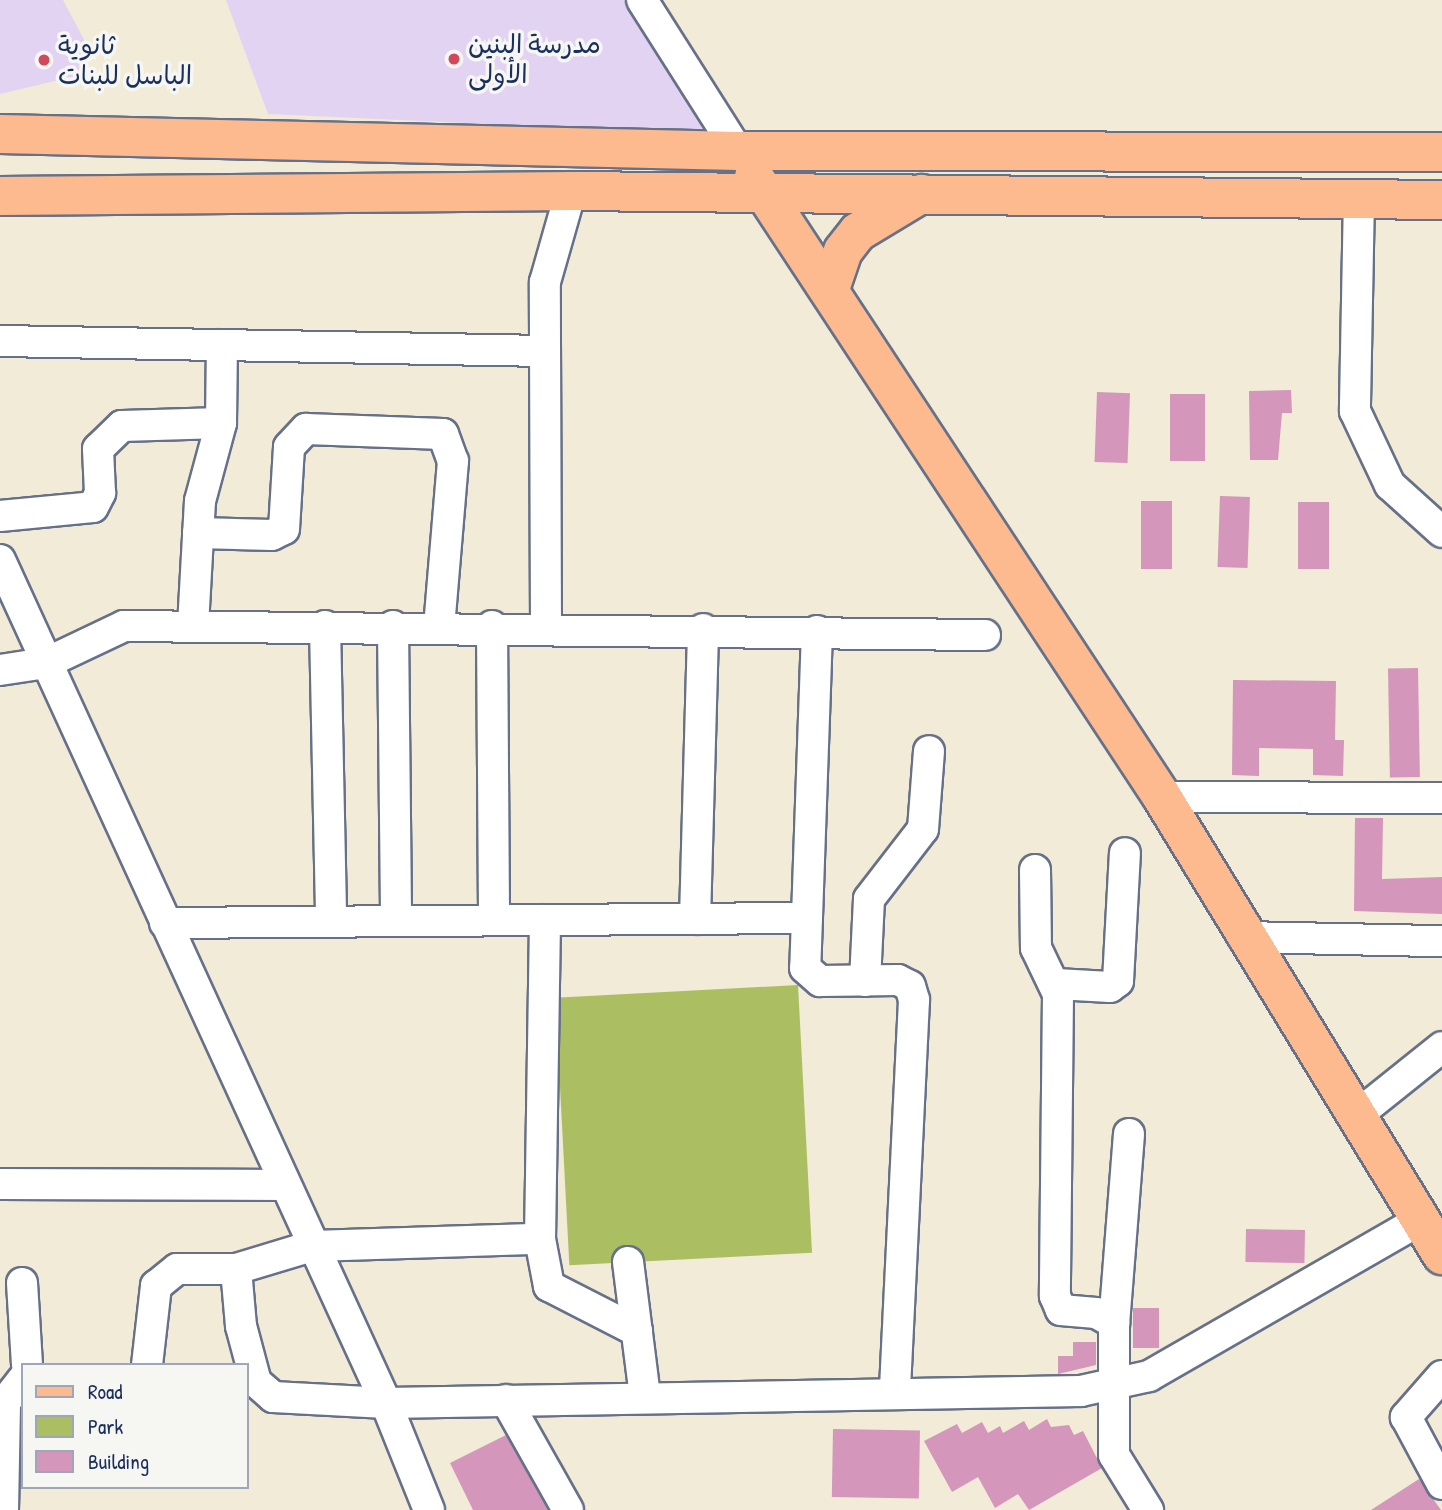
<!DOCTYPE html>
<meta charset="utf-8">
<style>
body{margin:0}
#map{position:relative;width:1442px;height:1510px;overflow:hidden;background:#f1ebd8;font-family:"Patrick Hand","Playpen Sans Arabic",sans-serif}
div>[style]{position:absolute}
.built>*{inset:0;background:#e3d3f2}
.green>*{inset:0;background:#abbe61;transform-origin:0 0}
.building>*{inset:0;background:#d496bb;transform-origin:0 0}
.roads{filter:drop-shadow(2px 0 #667189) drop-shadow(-2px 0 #667189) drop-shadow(0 2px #667189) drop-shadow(0 -2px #667189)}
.street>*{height:30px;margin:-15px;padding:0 15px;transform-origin:15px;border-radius:15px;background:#fff}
.primary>*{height:38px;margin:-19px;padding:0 19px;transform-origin:19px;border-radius:19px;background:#fcba8e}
.dots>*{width:19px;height:19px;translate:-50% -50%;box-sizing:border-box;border:4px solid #f6f6f2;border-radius:50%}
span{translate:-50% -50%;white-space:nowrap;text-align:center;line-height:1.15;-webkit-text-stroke:7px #f6f6f2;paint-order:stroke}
.poi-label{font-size:26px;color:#1b2f5e}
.left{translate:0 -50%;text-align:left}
.legend{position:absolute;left:21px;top:1363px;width:228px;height:126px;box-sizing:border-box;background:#f6f6f2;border:2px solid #9ea6b7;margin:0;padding:9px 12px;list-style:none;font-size:21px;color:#1b2f5e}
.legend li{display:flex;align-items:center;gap:14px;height:35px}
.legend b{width:35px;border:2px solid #9ea6b7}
</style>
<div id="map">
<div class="built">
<div style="clip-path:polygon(0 0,63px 0,88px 47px,88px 73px,0 94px)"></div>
<div style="clip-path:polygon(226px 0,624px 0,706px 134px,268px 114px)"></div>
</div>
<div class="green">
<div style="left:798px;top:985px;width:268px;height:243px;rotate:87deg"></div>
</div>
<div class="building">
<div style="clip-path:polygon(1291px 390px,1292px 413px,1282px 413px,1278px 460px,1250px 460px,1249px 391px)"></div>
<div style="left:1097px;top:392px;width:33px;height:70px;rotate:2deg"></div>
<div style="left:1170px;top:394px;width:35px;height:67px"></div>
<div style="left:1220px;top:496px;width:30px;height:71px;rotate:2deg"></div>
<div style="left:1141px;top:501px;width:31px;height:68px"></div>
<div style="left:1298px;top:502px;width:31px;height:67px"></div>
<div style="left:1418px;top:668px;width:109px;height:30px;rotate:89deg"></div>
<div style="clip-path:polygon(1233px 680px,1336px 681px,1335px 740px,1344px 740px,1343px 776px,1313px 775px,1313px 749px,1259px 748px,1259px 776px,1232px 775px)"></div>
<div style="clip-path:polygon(1355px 818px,1383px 818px,1382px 879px,1442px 877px,1442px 914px,1354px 911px)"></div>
<div style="left:1246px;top:1229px;width:59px;height:33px;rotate:1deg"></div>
<div style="left:1133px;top:1308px;width:26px;height:40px"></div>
<div style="clip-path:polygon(1073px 1342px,1096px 1342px,1096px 1365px,1058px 1374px,1058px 1356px,1073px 1356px)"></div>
<div style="clip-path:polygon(1047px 1419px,1051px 1427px,1069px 1425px,1074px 1435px,1083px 1431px,1102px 1468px,1029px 1510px,1018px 1494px,995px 1508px,978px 1477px,952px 1492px,924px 1441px,957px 1424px,962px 1433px,982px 1422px,988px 1433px,1000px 1426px,1003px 1433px,1024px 1421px,1029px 1430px)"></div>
<div style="left:833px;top:1429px;width:87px;height:68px;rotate:1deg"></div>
<div style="clip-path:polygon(506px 1435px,548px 1510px,473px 1510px,450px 1463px)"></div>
<div style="clip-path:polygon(1419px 1479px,1441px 1510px,1371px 1510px)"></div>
</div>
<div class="roads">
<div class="street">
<div style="left:642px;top:0;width:179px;rotate:57.6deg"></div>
<div style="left:1359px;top:196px;width:215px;rotate:91.1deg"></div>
<div style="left:1355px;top:411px;width:82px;rotate:64.7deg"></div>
<div style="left:1390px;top:485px;width:70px;rotate:42.1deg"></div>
<div style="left:0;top:341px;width:545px;rotate:1.05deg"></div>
<div style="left:0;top:516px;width:93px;rotate:-5.5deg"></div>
<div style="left:93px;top:507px;width:16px;rotate:-63deg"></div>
<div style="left:100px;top:493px;width:44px;rotate:-92.6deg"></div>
<div style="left:98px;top:449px;width:33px;rotate:-44deg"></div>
<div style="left:122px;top:426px;width:99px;rotate:-1.7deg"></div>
<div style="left:198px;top:533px;width:74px;rotate:1.5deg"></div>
<div style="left:272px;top:535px;width:13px;rotate:-27deg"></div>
<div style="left:284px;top:529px;width:82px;rotate:-86.5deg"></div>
<div style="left:289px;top:447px;width:25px;rotate:-47deg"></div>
<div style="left:306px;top:429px;width:137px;rotate:2.1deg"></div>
<div style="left:443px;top:434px;width:29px;rotate:70deg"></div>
<div style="left:453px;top:461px;width:166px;rotate:94.8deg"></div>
<div style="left:0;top:560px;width:927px;rotate:65.4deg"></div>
<div style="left:386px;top:1403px;width:115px;rotate:68.1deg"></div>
<div style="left:193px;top:626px;width:125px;rotate:-86.8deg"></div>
<div style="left:200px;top:501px;width:81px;rotate:-74.9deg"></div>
<div style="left:221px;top:423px;width:78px;rotate:-89.3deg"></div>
<div style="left:325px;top:626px;width:296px;rotate:88.8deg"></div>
<div style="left:393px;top:626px;width:295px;rotate:89.4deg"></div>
<div style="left:492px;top:626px;width:294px;rotate:89.6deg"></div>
<div style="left:546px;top:626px;width:344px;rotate:-90.2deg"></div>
<div style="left:545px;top:282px;width:95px;rotate:-74.1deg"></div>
<div style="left:817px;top:631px;width:337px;rotate:92deg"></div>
<div style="left:805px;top:968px;width:20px;rotate:41deg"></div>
<div style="left:820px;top:981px;width:78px;rotate:-0.7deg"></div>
<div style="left:898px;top:980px;width:13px;rotate:27deg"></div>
<div style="left:910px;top:986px;width:15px;rotate:74deg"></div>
<div style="left:914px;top:1000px;width:392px;rotate:92.8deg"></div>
<div style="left:0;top:670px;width:47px;rotate:-8.7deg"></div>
<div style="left:46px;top:663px;width:86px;rotate:-25.4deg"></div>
<div style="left:124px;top:626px;width:861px;rotate:0.6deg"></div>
<div style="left:1162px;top:797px;width:280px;rotate:0.2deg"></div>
<div style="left:1035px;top:870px;width:78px;rotate:89.3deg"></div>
<div style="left:1036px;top:948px;width:51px;rotate:64.4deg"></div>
<div style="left:1058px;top:994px;width:302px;rotate:90.6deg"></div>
<div style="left:1055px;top:1296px;width:15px;rotate:67deg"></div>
<div style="left:1061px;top:1310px;width:35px;rotate:5deg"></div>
<div style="left:1096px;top:1313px;width:21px;rotate:29deg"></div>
<div style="left:695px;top:919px;width:290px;rotate:-88.4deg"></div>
<div style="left:165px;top:923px;width:642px;rotate:-0.45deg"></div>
<div style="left:1243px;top:937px;width:199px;rotate:1.2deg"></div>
<div style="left:865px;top:981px;width:82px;rotate:-87.2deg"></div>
<div style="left:869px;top:899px;width:88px;rotate:-52.4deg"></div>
<div style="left:923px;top:829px;width:78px;rotate:-85.6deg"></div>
<div style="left:1056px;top:984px;width:54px;rotate:3.2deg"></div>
<div style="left:1110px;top:987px;width:10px;rotate:-37deg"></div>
<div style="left:1118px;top:981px;width:128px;rotate:-86.9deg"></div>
<div style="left:1356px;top:1116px;width:110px;rotate:-38.7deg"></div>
<div style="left:1129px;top:1134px;width:190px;rotate:94.5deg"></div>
<div style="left:1114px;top:1323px;width:132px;rotate:90deg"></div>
<div style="left:1114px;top:1455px;width:65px;rotate:58.3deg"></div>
<div style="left:0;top:1184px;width:285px;rotate:0.2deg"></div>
<div style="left:540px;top:1239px;width:48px;rotate:79.2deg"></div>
<div style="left:549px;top:1286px;width:99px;rotate:27.1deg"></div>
<div style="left:628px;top:1262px;width:136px;rotate:82.8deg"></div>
<div style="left:236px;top:1269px;width:57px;rotate:85deg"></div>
<div style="left:241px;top:1326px;width:58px;rotate:75deg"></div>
<div style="left:256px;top:1382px;width:23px;rotate:41deg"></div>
<div style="left:273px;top:1397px;width:113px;rotate:3deg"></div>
<div style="left:386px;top:1403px;width:695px;rotate:-0.99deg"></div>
<div style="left:1081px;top:1391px;width:70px;rotate:-12.4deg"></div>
<div style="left:1149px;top:1376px;width:313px;rotate:-29.9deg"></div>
<div style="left:22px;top:1283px;width:82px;rotate:86.5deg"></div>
<div style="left:147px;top:1365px;width:80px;rotate:-83.5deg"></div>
<div style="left:156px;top:1286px;width:27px;rotate:-39deg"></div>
<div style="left:177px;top:1269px;width:59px"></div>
<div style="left:236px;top:1269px;width:79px;rotate:-16.8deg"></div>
<div style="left:312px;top:1246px;width:228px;rotate:-1.8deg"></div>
<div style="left:540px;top:1239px;width:319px;rotate:-89.1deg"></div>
<div style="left:1442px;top:1376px;width:55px;rotate:131.3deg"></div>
<div style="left:1406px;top:1417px;width:76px;rotate:61.8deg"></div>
<div style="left:506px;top:1400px;width:126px;rotate:60.6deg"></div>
<div style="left:3px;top:1510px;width:108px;rotate:-88.9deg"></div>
<div style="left:5px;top:1402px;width:29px;rotate:-52deg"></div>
</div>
<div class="primary">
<div style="left:0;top:134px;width:738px;rotate:1.32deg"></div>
<div style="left:738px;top:151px;width:704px;rotate:0.08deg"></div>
<div style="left:754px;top:177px;width:742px;rotate:56.65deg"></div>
<div style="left:1162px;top:797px;width:537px;rotate:58.56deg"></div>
<div style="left:0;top:196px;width:571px;rotate:-0.5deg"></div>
<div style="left:571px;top:191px;width:871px;rotate:0.59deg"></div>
<div style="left:830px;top:289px;width:40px;rotate:-71.1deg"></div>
<div style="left:843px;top:251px;width:24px;rotate:-52deg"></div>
<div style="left:858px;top:232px;width:74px;rotate:-31.1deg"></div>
</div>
</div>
<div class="dots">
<div style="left:454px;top:59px;background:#d1495b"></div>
<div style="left:44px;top:60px;background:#d1495b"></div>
</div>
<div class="poi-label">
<span class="left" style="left:468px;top:59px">مدرسة البنين<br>الأولى</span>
<span class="left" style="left:58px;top:60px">ثانوية<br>الباسل للبنات</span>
</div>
<ul class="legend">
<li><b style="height:9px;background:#fcba8e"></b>Road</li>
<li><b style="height:19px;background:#abbe61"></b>Park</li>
<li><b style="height:19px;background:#d496bb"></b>Building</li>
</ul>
</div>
